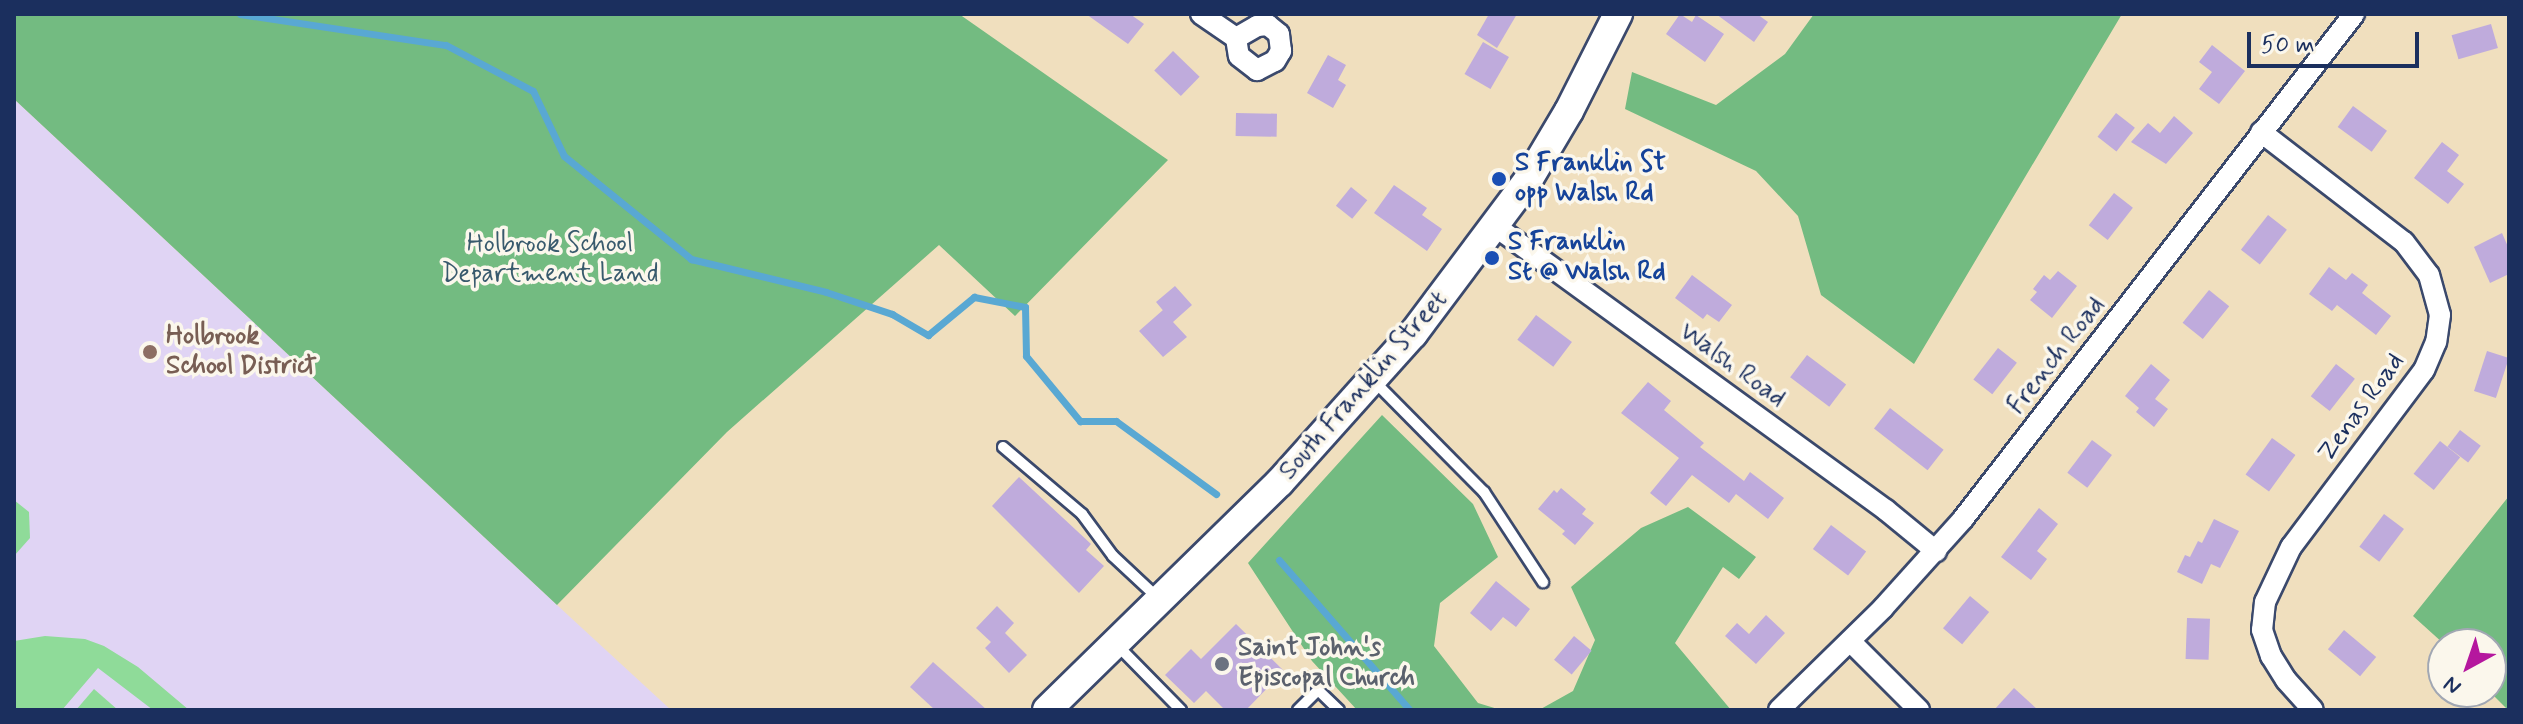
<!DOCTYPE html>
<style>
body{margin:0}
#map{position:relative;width:2523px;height:724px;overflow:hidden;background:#f0dfbe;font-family:Mynerve,sans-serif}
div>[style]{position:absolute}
.built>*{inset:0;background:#e0d4f4}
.green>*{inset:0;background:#8fdb99}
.forest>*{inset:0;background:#73bb81}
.stream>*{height:7px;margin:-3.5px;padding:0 3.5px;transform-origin:3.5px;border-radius:3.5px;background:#59a8d3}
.building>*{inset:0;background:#bfabdc;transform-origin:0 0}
.roads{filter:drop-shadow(2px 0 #3b496c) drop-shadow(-2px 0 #3b496c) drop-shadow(0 2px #3b496c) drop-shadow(0 -2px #3b496c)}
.lane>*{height:10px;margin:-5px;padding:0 5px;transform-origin:5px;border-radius:5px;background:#fff}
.street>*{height:20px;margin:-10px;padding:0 10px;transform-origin:10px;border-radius:10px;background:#fff}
.secondary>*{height:28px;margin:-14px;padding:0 14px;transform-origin:14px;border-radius:14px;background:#fff}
.dots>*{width:22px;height:22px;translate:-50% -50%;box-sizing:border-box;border:4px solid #fbf7ec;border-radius:50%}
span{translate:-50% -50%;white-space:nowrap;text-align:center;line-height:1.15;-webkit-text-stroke:7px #fbf7ec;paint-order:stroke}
.transit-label{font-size:26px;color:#164399;font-weight:700}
.left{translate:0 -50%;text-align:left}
.park-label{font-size:26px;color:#385a6d}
.education-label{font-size:26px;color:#785e54;font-weight:700}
.street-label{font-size:26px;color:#1b2f5e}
.worship-label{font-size:26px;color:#5b616d;font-weight:700}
.frame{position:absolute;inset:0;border:16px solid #1b2f5e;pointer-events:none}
.north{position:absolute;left:2427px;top:628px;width:80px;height:80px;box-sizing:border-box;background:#fbf7ec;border:2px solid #a1a7b3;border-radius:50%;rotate:220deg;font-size:22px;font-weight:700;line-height:32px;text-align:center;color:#1b2f5e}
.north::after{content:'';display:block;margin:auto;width:28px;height:36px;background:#b5179e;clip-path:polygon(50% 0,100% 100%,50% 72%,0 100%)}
.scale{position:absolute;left:2247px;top:32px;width:172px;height:36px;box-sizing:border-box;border:4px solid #1b2f5e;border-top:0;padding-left:10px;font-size:24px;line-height:28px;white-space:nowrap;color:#1b2f5e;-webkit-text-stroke:6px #fbf7ec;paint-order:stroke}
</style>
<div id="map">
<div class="built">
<div style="clip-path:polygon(14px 99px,557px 605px,671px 710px,14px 710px)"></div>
</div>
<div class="green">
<div style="clip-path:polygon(14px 500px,29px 512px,30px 538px,14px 556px)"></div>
<div style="clip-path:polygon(45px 636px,85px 639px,104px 646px,138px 667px,189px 710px,153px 710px,98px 668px,62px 710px,14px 710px,14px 641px)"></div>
<div style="clip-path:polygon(94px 689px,118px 710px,76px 710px)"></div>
</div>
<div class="forest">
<div style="clip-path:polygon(14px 14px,959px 14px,1168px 160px,1015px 316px,939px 245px,727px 432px,557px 605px,14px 99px)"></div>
<div style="clip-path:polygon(1814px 14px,2122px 14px,1914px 364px,1821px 295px,1798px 216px,1756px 171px,1625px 109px,1632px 72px,1716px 105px,1785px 54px)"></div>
<div style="clip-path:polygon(1382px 415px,1473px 504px,1498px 557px,1440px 603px,1434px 646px,1478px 703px,1501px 710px,1357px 710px,1312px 661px,1248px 563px)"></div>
<div style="clip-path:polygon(2509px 496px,2509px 710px,2508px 710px,2490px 692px,2491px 644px,2444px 644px,2413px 616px)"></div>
<div style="clip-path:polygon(1688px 507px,1756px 557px,1739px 579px,1723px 567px,1675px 643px,1731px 710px,1539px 710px,1573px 691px,1595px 640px,1571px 587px,1641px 528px)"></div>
</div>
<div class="stream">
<div style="left:240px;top:14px;width:208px;rotate:8.6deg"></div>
<div style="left:446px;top:45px;width:98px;rotate:27.9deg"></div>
<div style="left:533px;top:91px;width:72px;rotate:64.5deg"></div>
<div style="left:564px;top:156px;width:164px;rotate:39deg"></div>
<div style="left:691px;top:259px;width:139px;rotate:13.7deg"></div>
<div style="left:826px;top:292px;width:70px;rotate:18.4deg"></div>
<div style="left:892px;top:314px;width:42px;rotate:30.3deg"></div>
<div style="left:928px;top:335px;width:60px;rotate:-39.6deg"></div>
<div style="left:974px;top:297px;width:52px;rotate:11.1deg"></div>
<div style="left:1025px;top:307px;width:49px;rotate:88.8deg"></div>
<div style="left:1026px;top:356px;width:85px;rotate:50.3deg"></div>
<div style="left:1080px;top:421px;width:36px"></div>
<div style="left:1116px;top:421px;width:124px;rotate:36.1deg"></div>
<div style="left:1279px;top:560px;width:199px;rotate:48.9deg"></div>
</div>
<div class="building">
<div style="clip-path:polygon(1086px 14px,1130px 14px,1144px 24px,1128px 44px)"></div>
<div style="clip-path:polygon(1489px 14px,1517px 14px,1497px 48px,1477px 35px)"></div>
<div style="clip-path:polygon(1680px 14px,1692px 22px,1696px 15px,1724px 34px,1705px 62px,1666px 34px)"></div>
<div style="clip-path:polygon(1716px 14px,1757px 14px,1768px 22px,1754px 42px)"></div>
<div style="left:2491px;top:24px;width:25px;height:41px;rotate:74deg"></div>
<div style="left:1483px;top:42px;width:30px;height:37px;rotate:30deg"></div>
<div style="clip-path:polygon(2212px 45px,2245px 71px,2219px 104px,2199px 89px,2212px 72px,2199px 62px)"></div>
<div style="left:1173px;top:51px;width:37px;height:27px;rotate:44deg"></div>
<div style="clip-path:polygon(1328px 55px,1346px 65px,1338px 80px,1346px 85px,1333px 108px,1307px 93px)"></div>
<div style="left:2353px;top:106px;width:42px;height:26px;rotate:36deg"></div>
<div style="left:1236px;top:113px;width:41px;height:23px;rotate:1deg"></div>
<div style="left:2116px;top:113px;width:24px;height:30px;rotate:38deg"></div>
<div style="clip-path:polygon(2174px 116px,2193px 133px,2166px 164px,2131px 142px,2148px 123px,2160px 133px)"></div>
<div style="clip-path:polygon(2442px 142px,2459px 155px,2447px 171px,2464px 184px,2448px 204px,2414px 178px)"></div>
<div style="clip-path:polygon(1394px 185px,1427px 208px,1422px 215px,1442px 229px,1427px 251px,1374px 213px)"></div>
<div style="left:1351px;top:187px;width:21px;height:24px;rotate:39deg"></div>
<div style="left:2114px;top:193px;width:24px;height:41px;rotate:38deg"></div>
<div style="left:2268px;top:215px;width:24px;height:44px;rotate:38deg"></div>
<div style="clip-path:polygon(2502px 233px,2509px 249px,2509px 274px,2490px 283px,2474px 247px)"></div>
<div style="clip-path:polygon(2329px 267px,2346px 280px,2352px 273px,2368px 285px,2362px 293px,2391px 316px,2376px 335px,2337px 305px,2332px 311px,2309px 294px)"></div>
<div style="clip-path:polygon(2058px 271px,2077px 286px,2052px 318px,2030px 300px,2037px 292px,2033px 289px,2044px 275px,2050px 280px)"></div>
<div style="clip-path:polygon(1692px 275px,1732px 305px,1719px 322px,1707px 314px,1703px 319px,1675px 298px)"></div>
<div style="clip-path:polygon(1175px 286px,1192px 305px,1173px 322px,1187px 337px,1163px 357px,1139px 331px,1163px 310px,1166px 314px,1156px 302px)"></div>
<div style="left:2209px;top:290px;width:26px;height:42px;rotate:39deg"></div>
<div style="left:1536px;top:315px;width:45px;height:31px;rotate:37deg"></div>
<div style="left:1998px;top:348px;width:24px;height:40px;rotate:38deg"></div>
<div style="left:2487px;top:351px;width:23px;height:42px;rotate:18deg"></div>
<div style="left:1807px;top:355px;width:49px;height:28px;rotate:37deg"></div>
<div style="clip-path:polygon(2151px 364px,2170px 380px,2155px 399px,2168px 409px,2154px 427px,2136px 412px,2139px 408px,2125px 396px)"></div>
<div style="left:2336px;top:364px;width:24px;height:41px;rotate:38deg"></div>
<div style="clip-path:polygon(1648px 382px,1671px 401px,1664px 410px,1704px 443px,1700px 447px,1744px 481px,1750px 472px,1784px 498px,1768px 519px,1736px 494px,1729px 503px,1692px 475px,1666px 506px,1650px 493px,1679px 458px,1621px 413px)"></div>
<div style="left:1890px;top:408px;width:68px;height:26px;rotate:38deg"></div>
<div style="left:2460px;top:430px;width:26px;height:21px;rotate:37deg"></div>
<div style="left:2272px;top:438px;width:29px;height:45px;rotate:36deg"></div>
<div style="left:2092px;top:440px;width:25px;height:41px;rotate:37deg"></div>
<div style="left:2440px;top:441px;width:26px;height:42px;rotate:39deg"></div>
<div style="clip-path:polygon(1019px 477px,1091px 544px,1086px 550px,1104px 566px,1079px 593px,992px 506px)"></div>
<div style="clip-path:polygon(1561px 488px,1586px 509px,1582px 514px,1594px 523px,1575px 545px,1562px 534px,1565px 531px,1538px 509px,1554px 490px,1557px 493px)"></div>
<div style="clip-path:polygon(2039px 508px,2058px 524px,2037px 551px,2047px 559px,2031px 580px,2001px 557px)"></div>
<div style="left:2384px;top:514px;width:25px;height:41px;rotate:37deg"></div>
<div style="clip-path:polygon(2214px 519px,2239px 531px,2220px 568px,2211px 564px,2202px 584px,2177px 572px,2185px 555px,2190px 557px,2198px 541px,2202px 543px)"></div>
<div style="left:1831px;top:525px;width:44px;height:30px;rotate:37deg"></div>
<div style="clip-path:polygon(1496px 581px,1530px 609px,1516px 627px,1503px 617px,1491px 631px,1470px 613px)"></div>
<div style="left:1970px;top:596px;width:25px;height:42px;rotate:40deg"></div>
<div style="clip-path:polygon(997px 606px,1014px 623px,1005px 633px,1027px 655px,1009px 673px,985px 648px,991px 642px,976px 628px)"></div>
<div style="clip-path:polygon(1766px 615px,1785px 633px,1756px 664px,1725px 636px,1737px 623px,1749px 634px)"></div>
<div style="left:2187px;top:618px;width:23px;height:41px;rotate:2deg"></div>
<div style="clip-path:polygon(1236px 624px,1284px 671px,1246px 710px,1225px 710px,1206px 691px,1194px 703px,1165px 675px,1191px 649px,1201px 659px)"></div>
<div style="left:2344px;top:630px;width:42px;height:25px;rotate:40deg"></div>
<div style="left:1574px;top:636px;width:23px;height:31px;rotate:40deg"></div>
<div style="clip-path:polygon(933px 662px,987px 710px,935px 710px,910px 687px)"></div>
<div style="clip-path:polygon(2014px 688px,2038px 710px,1994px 710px)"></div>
</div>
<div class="roads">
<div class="lane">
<div style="left:1375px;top:382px;width:155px;rotate:45.3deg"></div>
<div style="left:1484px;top:492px;width:108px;rotate:56.8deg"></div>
<div style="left:1003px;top:447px;width:104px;rotate:40.3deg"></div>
<div style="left:1082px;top:514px;width:52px;rotate:53.6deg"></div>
<div style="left:1113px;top:556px;width:62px;rotate:43deg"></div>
<div style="left:1118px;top:646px;width:90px;rotate:45.5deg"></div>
<div style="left:1298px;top:710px;width:28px;rotate:-45deg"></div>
<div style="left:1318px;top:690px;width:29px;rotate:44deg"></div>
</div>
<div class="street">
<div style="left:1201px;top:14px;width:42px;rotate:34.4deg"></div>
<div style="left:1236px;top:38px;width:18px;rotate:81deg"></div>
<div style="left:1239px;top:56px;width:23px;rotate:38deg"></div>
<div style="left:1257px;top:70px;width:20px;rotate:-27deg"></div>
<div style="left:1275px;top:61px;width:12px;rotate:-59deg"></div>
<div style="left:1281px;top:51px;width:17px;rotate:-97deg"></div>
<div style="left:1279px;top:34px;width:14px;rotate:-141deg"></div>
<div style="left:1268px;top:25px;width:11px;rotate:175deg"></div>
<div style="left:1257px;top:26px;width:24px;rotate:150deg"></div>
<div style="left:2261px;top:132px;width:180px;rotate:37.6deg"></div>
<div style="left:2404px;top:242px;width:41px;rotate:52.9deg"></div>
<div style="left:2429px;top:275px;width:41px;rotate:74.6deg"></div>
<div style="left:2440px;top:315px;width:27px;rotate:98deg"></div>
<div style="left:2436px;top:342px;width:30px;rotate:113deg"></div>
<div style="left:2424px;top:370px;width:221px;rotate:126.9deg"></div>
<div style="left:2291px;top:547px;width:61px;rotate:115.3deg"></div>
<div style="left:2265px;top:602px;width:28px;rotate:96deg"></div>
<div style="left:2262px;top:630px;width:28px;rotate:71deg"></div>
<div style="left:2271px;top:656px;width:28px;rotate:58deg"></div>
<div style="left:2286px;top:680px;width:40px;rotate:48deg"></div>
<div style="left:1495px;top:226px;width:483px;rotate:36deg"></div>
<div style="left:1886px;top:510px;width:65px;rotate:39.4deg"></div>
<div style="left:1850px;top:641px;width:98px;rotate:45deg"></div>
<div style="left:1779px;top:710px;width:146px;rotate:-44.4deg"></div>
<div style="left:1883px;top:608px;width:120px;rotate:-48deg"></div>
<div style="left:1963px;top:519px;width:639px;rotate:-52.25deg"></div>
</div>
<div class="secondary">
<div style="left:1047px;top:710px;width:326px;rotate:-44.4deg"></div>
<div style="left:1280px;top:482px;width:199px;rotate:-48.1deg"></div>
<div style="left:1413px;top:334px;width:192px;rotate:-53.2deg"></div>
<div style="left:1528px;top:180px;width:80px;rotate:-59.3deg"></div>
<div style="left:1569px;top:111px;width:109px;rotate:-63.2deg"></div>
</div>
</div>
<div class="dots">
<div style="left:1499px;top:179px;background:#1a4fb4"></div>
<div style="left:1492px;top:258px;background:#1a4fb4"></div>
<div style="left:150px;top:352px;background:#8d6e63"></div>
<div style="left:1222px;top:664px;background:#6b7280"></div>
</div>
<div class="transit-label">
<span class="left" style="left:1515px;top:179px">S Franklin St<br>opp Walsh Rd</span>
<span class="left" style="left:1508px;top:258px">S Franklin<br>St @ Walsh Rd</span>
</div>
<div class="park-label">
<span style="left:550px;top:260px">Holbrook School<br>Department Land</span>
</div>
<div class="education-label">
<span class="left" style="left:166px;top:352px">Holbrook<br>School District</span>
</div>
<div class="street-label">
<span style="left:2057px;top:356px;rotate:-52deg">French Road</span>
<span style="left:1732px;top:366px;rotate:36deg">Walsh Road</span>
<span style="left:1364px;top:386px;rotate:-49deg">South Franklin Street</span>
<span style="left:2362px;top:408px;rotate:-54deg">Zenas Road</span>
</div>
<div class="worship-label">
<span class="left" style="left:1238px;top:664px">Saint John's<br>Episcopal Church</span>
</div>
<div class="frame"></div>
<div class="north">N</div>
<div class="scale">50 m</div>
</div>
